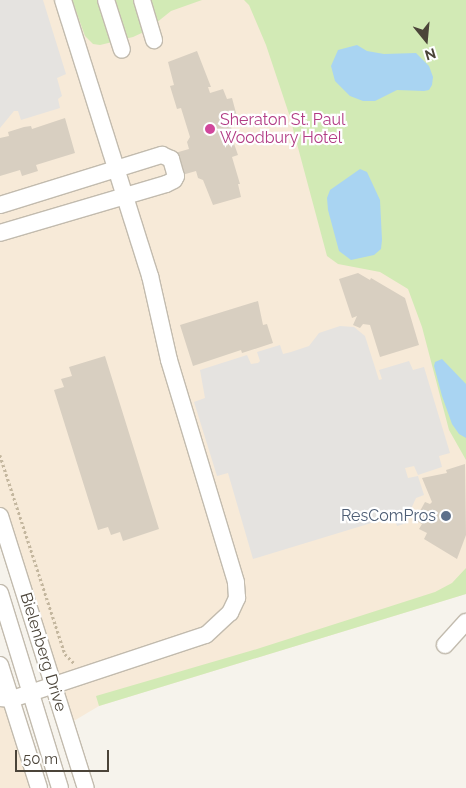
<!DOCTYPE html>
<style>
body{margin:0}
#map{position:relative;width:466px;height:788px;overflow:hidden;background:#f6f3ec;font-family:Raleway,sans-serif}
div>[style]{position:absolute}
.commercial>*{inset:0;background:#f7ead8}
.green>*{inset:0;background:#d2eab5}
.parking>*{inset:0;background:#e5e3e0}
.water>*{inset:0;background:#a9d4f2}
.building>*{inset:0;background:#d8cfc1}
.path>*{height:2.5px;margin-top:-1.25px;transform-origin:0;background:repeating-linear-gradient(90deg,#c4b79f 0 2.5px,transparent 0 5px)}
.roads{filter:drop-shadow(1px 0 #c2bbae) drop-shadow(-1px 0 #c2bbae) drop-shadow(0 1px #c2bbae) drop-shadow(0 -1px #c2bbae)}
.minor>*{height:16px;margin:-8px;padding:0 8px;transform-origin:8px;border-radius:8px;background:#fff}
.dots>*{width:14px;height:14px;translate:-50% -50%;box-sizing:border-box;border:2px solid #fff;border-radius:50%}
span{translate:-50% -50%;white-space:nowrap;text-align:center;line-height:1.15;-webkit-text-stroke:4.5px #fff;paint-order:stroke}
.hotel-label{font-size:16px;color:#b23c85}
.left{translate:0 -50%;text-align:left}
.service-label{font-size:16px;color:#4e5e75}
.right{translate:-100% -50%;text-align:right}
.street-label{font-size:16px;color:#4b4439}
.north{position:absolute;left:401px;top:15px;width:50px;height:50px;-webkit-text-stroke:4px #fff;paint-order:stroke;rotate:163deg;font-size:14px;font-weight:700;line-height:20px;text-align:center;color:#4b4439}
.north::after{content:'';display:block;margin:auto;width:18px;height:22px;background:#4b4439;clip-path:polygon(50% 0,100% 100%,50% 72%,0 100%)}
.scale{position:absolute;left:15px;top:750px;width:94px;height:22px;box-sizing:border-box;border:2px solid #4b4439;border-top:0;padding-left:6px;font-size:15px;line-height:18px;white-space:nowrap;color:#4b4439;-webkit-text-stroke:4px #fff;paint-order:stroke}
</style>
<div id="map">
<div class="commercial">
<div style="clip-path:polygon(0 0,466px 0,466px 594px,99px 706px,72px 722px,0 518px)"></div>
<div style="clip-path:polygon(0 667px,16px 740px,29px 788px,0 788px)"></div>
</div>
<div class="green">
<div style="clip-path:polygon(72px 0,202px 0,171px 11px,146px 31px,133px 37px,100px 45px,93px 44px,85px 36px)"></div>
<div style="clip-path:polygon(244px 0,466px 0,466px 460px,449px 430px,422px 327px,408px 289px,380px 272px,338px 264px,327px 256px,289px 114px,266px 45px,249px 5px)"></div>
<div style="clip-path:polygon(466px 568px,466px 594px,99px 706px,96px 696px,257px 649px,435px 592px,452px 583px)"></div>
</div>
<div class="parking">
<div style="clip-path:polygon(0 0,43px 0,66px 74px,57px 78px,62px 96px,58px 99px,60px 108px,21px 120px,18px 111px,14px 111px,0 128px)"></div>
<div style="clip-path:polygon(340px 326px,354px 327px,365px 336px,379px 380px,382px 379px,379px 370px,409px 361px,413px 370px,424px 367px,450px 453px,439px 456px,442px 467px,418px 475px,414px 466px,405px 468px,408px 478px,418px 476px,424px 495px,416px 498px,411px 509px,405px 513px,407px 523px,397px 526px,394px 517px,391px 517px,253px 559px,228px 473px,217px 476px,194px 402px,205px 398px,200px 370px,247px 355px,251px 364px,258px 363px,260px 361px,257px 352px,280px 345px,283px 354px,291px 352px,309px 346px,319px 333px)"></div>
</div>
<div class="water">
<div style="clip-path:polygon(357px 45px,367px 51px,384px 54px,416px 53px,429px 66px,433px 77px,432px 85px,429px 90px,424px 91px,397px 90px,375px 101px,363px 101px,350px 96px,335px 81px,331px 66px,338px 50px)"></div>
<div style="clip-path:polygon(360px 169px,367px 172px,380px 200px,382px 240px,381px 249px,374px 255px,351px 260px,339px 251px,328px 210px,327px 198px,330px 190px)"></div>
<div style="clip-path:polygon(442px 359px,466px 384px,466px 438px,459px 434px,452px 424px,442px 396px,434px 366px,435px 362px)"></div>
</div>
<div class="building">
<div style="clip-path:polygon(197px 51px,211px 87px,208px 87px,210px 93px,223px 89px,227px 99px,232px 98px,239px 124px,231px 126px,232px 131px,225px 134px,227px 140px,232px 138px,238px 155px,232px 157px,240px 184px,238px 184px,241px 197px,213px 205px,203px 180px,198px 178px,196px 171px,182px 175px,175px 153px,189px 149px,187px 142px,190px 137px,181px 108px,177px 109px,170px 86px,174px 85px,168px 62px)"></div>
<div style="clip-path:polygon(65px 118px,75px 153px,36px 165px,38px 171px,22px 176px,20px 170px,0 176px,0 138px,9px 136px,8px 132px,24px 127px,31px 126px,32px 129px)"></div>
<div style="clip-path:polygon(358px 273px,370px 280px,371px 278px,405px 298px,419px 345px,380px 357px,370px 325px,363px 324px,360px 328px,353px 325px,357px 316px,352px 318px,339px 279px)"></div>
<div style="clip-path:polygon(258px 301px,263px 325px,267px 324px,273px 343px,242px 353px,241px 350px,193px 366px,180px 325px)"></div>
<div style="clip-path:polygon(105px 356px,159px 529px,123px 541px,120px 532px,111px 535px,108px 527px,98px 530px,54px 390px,64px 387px,61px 379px,72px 376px,69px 367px)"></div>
<div style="clip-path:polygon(465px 464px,466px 535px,457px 559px,424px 539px,427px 533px,419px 529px,422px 524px,415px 520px,425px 502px,430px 504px,432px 502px,422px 478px,447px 473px,446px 470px)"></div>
</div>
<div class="path">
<div style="left:0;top:455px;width:209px;rotate:71.9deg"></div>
<div style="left:65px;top:654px;width:14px;rotate:45deg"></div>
</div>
<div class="roads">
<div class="minor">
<div style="left:106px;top:0;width:52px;rotate:72.3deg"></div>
<div style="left:142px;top:0;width:42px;rotate:73.3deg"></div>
<div style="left:0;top:205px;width:170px;rotate:-17.2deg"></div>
<div style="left:162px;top:155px;width:10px;rotate:24deg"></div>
<div style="left:171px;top:159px;width:18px;rotate:74deg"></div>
<div style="left:176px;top:176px;width:4px;rotate:117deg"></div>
<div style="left:174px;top:180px;width:9px;rotate:153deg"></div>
<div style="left:166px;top:184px;width:173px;rotate:163.6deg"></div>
<div style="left:0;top:516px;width:285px;rotate:72.5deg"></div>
<div style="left:0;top:593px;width:204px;rotate:72.9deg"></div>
<div style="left:445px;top:645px;width:31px;rotate:-48deg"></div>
<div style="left:0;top:665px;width:129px;rotate:72.4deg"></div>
<div style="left:0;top:698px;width:12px;rotate:5deg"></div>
<div style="left:12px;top:699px;width:204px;rotate:-18.3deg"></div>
<div style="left:206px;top:635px;width:33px;rotate:-43deg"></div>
<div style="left:230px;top:613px;width:17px;rotate:-65deg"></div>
<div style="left:237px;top:598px;width:16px;rotate:-94deg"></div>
<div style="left:236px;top:582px;width:232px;rotate:-106.8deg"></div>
<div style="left:169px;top:360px;width:86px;rotate:-102.7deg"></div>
<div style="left:150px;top:276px;width:289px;rotate:-107.5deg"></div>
</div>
</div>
<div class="dots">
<div style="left:210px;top:129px;background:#d1479c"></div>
<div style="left:446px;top:516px;background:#5c6f8a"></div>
</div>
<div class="hotel-label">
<span class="left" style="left:220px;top:129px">Sheraton St. Paul<br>Woodbury Hotel</span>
</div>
<div class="service-label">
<span class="right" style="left:436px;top:516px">ResComPros</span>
</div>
<div class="street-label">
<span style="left:43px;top:652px;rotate:73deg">Bielenberg Drive</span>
</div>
<div class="north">N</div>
<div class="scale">50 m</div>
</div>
